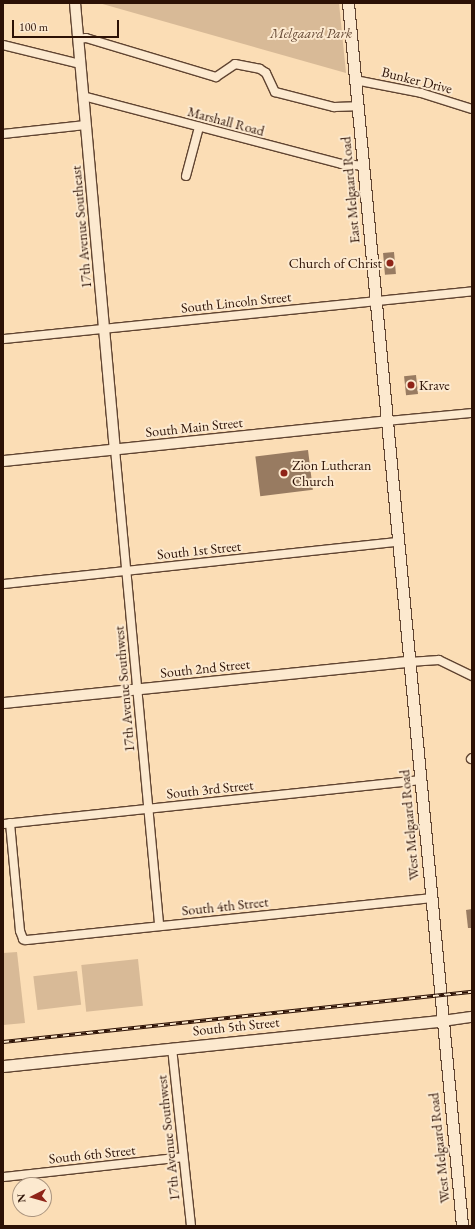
<!DOCTYPE html>
<style>
body{margin:0}
#map{position:relative;width:475px;height:1229px;overflow:hidden;background:#fbddb5;font-family:"EB Garamond",serif}
div>[style]{position:absolute}
.green>*{inset:0;background:#d8ba97;transform-origin:0 0}
.building>*{inset:0;background:#987b61;transform-origin:0 0}
.roads{filter:drop-shadow(1px 0 #604431) drop-shadow(-1px 0 #604431) drop-shadow(0 1px #604431) drop-shadow(0 -1px #604431)}
.minor>*{height:8px;margin:-4px;padding:0 4px;transform-origin:4px;border-radius:4px;background:#fce9cf}
.tertiary>*{height:10px;margin:-5px;padding:0 5px;transform-origin:5px;border-radius:5px;background:#fce9cf}
.secondary>*{height:11px;margin:-5.5px;padding:0 5.5px;transform-origin:5.5px;border-radius:5.5px;background:#fce9cf}
.rail>*{height:3.5px;margin-top:-1.75px;transform-origin:0;background:repeating-linear-gradient(90deg,#fce9cf 0 6px,#2c1105 0 12px);box-sizing:border-box;border-block:1px solid #2c1105}
.dots>*{width:11px;height:11px;translate:-50% -50%;box-sizing:border-box;border:2px solid #fce9cf;border-radius:50%}
span{translate:-50% -50%;white-space:nowrap;text-align:center;line-height:1.15;-webkit-text-stroke:4px #fce9cf;paint-order:stroke}
.park-label{font-size:14px;color:#684c38;font-style:italic}
.street-label{font-size:14px;color:#2c1105}
.poi-label{font-size:14px;color:#2c1105}
.right{translate:-100% -50%;text-align:right}
.left{translate:0 -50%;text-align:left}
.frame{position:absolute;inset:0;border:4px solid #2c1105;pointer-events:none}
.north{position:absolute;left:12px;top:1177px;width:40px;height:40px;box-sizing:border-box;background:#fce9cf;border:1px solid #a9937e;border-radius:50%;rotate:264deg;font-size:11px;font-weight:700;line-height:16px;text-align:center;color:#2c1105}
.north::after{content:'';display:block;margin:auto;width:14px;height:18px;background:#8f2418;clip-path:polygon(50% 0,100% 100%,50% 72%,0 100%)}
.scale{position:absolute;left:12px;top:20px;width:107px;height:18px;box-sizing:border-box;border:2px solid #2c1105;border-top:0;padding-left:5px;font-size:12px;line-height:14px;white-space:nowrap;color:#2c1105;-webkit-text-stroke:3px #fce9cf;paint-order:stroke}
</style>
<div id="map">
<div class="green">
<div style="clip-path:polygon(99px 3px,339px 3px,346px 73px)"></div>
<div style="clip-path:polygon(17px 952px,25px 1023px,3px 1025px,3px 953px)"></div>
<div style="left:138px;top:959px;width:47px;height:57px;rotate:84deg"></div>
<div style="left:77px;top:971px;width:34px;height:44px;rotate:83deg"></div>
</div>
<div class="building">
<div style="left:394px;top:252px;width:22px;height:11px;rotate:85deg"></div>
<div style="left:416px;top:375px;width:19px;height:12px;rotate:84deg"></div>
<div style="left:308px;top:450px;width:40px;height:53px;rotate:83deg"></div>
<div style="clip-path:polygon(472px 909px,472px 928px,468px 928px,466px 910px)"></div>
</div>
<div class="roads">
<div class="minor">
<div style="left:78px;top:39px;width:8px;rotate:-7deg"></div>
<div style="left:86px;top:38px;width:136px;rotate:16.7deg"></div>
<div style="left:216px;top:77px;width:23px;rotate:-34deg"></div>
<div style="left:235px;top:64px;width:25px;rotate:11deg"></div>
<div style="left:260px;top:69px;width:7px;rotate:34deg"></div>
<div style="left:266px;top:73px;width:21px;rotate:65deg"></div>
<div style="left:275px;top:92px;width:61px;rotate:14.3deg"></div>
<div style="left:334px;top:107px;width:23px;rotate:-2deg"></div>
<div style="left:3px;top:45px;width:79px;rotate:13.9deg"></div>
<div style="left:355px;top:80px;width:67px;rotate:11.1deg"></div>
<div style="left:421px;top:93px;width:53px;rotate:17.4deg"></div>
<div style="left:83px;top:96px;width:268px;rotate:14.7deg"></div>
<div style="left:342px;top:164px;width:21px;rotate:5deg"></div>
<div style="left:3px;top:134px;width:83px;rotate:-6.2deg"></div>
<div style="left:186px;top:176px;width:51px;rotate:-75.1deg"></div>
<div style="left:3px;top:339px;width:471px;rotate:-5.8deg"></div>
<div style="left:387px;top:421px;width:85px;rotate:-5.4deg"></div>
<div style="left:115px;top:449px;width:478px;rotate:84.7deg"></div>
<div style="left:3px;top:584px;width:397px;rotate:-6.1deg"></div>
<div style="left:409px;top:662px;width:30px;rotate:-4deg"></div>
<div style="left:439px;top:660px;width:37px;rotate:26deg"></div>
<div style="left:471px;top:759px;width:1px;rotate:-45deg"></div>
<div style="left:10px;top:823px;width:108px;rotate:84.7deg"></div>
<div style="left:20px;top:931px;width:9px;rotate:69deg"></div>
<div style="left:23px;top:939px;width:3px;rotate:18deg"></div>
<div style="left:26px;top:940px;width:407px;rotate:-5.9deg"></div>
<div style="left:3px;top:824px;width:419px;rotate:-6deg"></div>
<div style="left:172px;top:1048px;width:179px;rotate:83.9deg"></div>
<div style="left:3px;top:1177px;width:181px;rotate:-6.3deg"></div>
</div>
<div class="tertiary">
<div style="left:75px;top:3px;width:448px;rotate:84.9deg"></div>
<div style="left:3px;top:461px;width:386px;rotate:-5.9deg"></div>
<div style="left:3px;top:703px;width:408px;rotate:-5.8deg"></div>
<div style="left:442px;top:1021px;width:30px;rotate:-8deg"></div>
</div>
<div class="secondary">
<div style="left:348px;top:3px;width:1228px;rotate:84.67deg"></div>
<div style="left:3px;top:1066px;width:441px;rotate:-5.9deg"></div>
</div>
</div>
<div class="rail">
<div style="left:3px;top:1042px;width:472px;rotate:-6.1deg"></div>
</div>
<div class="dots">
<div style="left:390px;top:263px;background:#8f2418"></div>
<div style="left:411px;top:385px;background:#8f2418"></div>
<div style="left:284px;top:473px;background:#8f2418"></div>
</div>
<div class="park-label">
<span style="left:311px;top:33px">Melgaard Park</span>
</div>
<div class="street-label">
<span style="left:417px;top:80px;rotate:14deg">Bunker Drive</span>
<span style="left:226px;top:121px;rotate:15deg">Marshall Road</span>
<span style="left:350px;top:190px;rotate:-95deg">East Melgaard Road</span>
<span style="left:81px;top:227px;rotate:-95deg">17th Avenue Southeast</span>
<span style="left:236px;top:302px;rotate:-6deg">South Lincoln Street</span>
<span style="left:194px;top:427px;rotate:-6deg">South Main Street</span>
<span style="left:199px;top:550px;rotate:-6deg">South 1st Street</span>
<span style="left:205px;top:668px;rotate:-6deg">South 2nd Street</span>
<span style="left:124px;top:689px;rotate:-95deg">17th Avenue Southwest</span>
<span style="left:210px;top:789px;rotate:-6deg">South 3rd Street</span>
<span style="left:409px;top:825px;rotate:-95deg">West Melgaard Road</span>
<span style="left:225px;top:906px;rotate:-6deg">South 4th Street</span>
<span style="left:236px;top:1026px;rotate:-6deg">South 5th Street</span>
<span style="left:168px;top:1138px;rotate:-96deg">17th Avenue Southwest</span>
<span style="left:439px;top:1148px;rotate:-96deg">West Melgaard Road</span>
<span style="left:92px;top:1154px;rotate:-6deg">South 6th Street</span>
</div>
<div class="poi-label">
<span class="right" style="left:382px;top:263px">Church of Christ</span>
<span class="left" style="left:419px;top:385px">Krave</span>
<span class="left" style="left:292px;top:473px">Zion Lutheran<br>Church</span>
</div>
<div class="frame"></div>
<div class="north">N</div>
<div class="scale">100 m</div>
</div>
